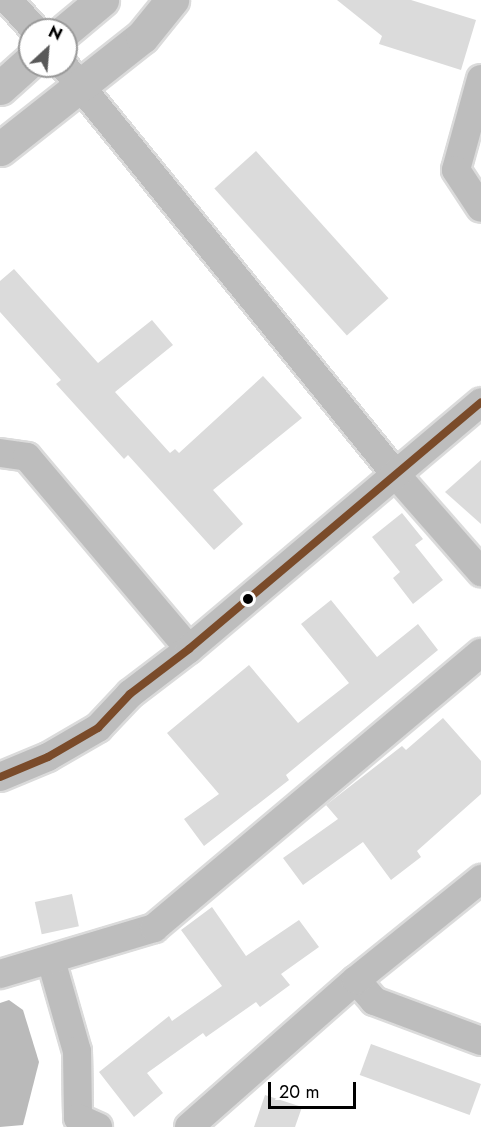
<!DOCTYPE html>
<style>
body{margin:0}
#map{position:relative;width:481px;height:1127px;overflow:hidden;background:#fff;font-family:Jost,sans-serif}
div>[style]{position:absolute}
.water>*{inset:0;background:#bababa}
.building>*{inset:0;background:#dbdbdb;transform-origin:0 0}
.roads{filter:drop-shadow(2px 0 #dbdbdb) drop-shadow(-2px 0 #dbdbdb) drop-shadow(0 2px #dbdbdb) drop-shadow(0 -2px #dbdbdb)}
.minor>*{height:28px;margin:-14px;padding:0 14px;transform-origin:14px;border-radius:14px;background:#bdbdbd}
.major>*{height:33px;margin:-16.5px;padding:0 16.5px;transform-origin:16.5px;border-radius:16.5px;background:#bdbdbd}
.bus-1>*{height:8px;margin:-4px;padding:0 4px;transform-origin:4px;border-radius:4px;background:#7a4b2a}
.dots>*{width:16px;height:16px;translate:-50% -50%;box-sizing:border-box;border:3px solid #fff;border-radius:50%}
span{translate:-50% -50%;white-space:nowrap;text-align:center;line-height:1.15;-webkit-text-stroke:5px #fff;paint-order:stroke}
.north{position:absolute;left:18px;top:18px;width:60px;height:60px;box-sizing:border-box;background:#fff;border:2px solid #999;border-radius:50%;rotate:26deg;font-size:16px;font-weight:700;line-height:24px;text-align:center;color:#000}
.north::after{content:'';display:block;margin:auto;width:21px;height:27px;background:#595959;clip-path:polygon(50% 0,100% 100%,50% 72%,0 100%)}
.scale{position:absolute;left:268px;top:1082px;width:88px;height:27px;box-sizing:border-box;border:3px solid #000;border-top:0;padding-left:8px;font-size:18px;line-height:21px;white-space:nowrap;color:#000;-webkit-text-stroke:4px #fff;paint-order:stroke}
</style>
<div id="map">
<div class="water">
<div style="clip-path:polygon(9px 1000px,23px 1010px,39px 1062px,23px 1125px,0 1127px,0 1003px)"></div>
</div>
<div class="building">
<div style="clip-path:polygon(337px 0,411px 0,476px 20px,461px 70px,379px 44px,382px 36px)"></div>
<div style="left:256px;top:151px;width:198px;height:56px;rotate:48deg"></div>
<div style="clip-path:polygon(14px 269px,98px 363px,152px 320px,173px 345px,115px 392px,170px 453px,175px 449px,179px 453px,263px 376px,302px 418px,213px 490px,243px 524px,214px 550px,128px 455px,124px 459px,56px 384px,61px 380px,0 312px,0 281px)"></div>
<div style="clip-path:polygon(481px 460px,481px 524px,445px 492px)"></div>
<div style="clip-path:polygon(402px 513px,423px 539px,415px 545px,443px 580px,413px 604px,393px 578px,400px 572px,372px 537px)"></div>
<div style="clip-path:polygon(331px 600px,377px 657px,418px 624px,438px 650px,286px 775px,289px 780px,204px 846px,184px 819px,219px 794px,167px 733px,249px 665px,298px 723px,349px 683px,301px 624px)"></div>
<div style="clip-path:polygon(443px 718px,481px 761px,481px 794px,417px 851px,421px 857px,391px 880px,363px 842px,303px 885px,283px 858px,338px 819px,326px 805px,402px 746px,406px 750px)"></div>
<div style="left:72px;top:894px;width:33px;height:38px;rotate:78deg"></div>
<div style="clip-path:polygon(212px 907px,246px 956px,299px 920px,319px 947px,281px 974px,290px 985px,260px 1007px,256px 1002px,206px 1037px,203px 1033px,147px 1073px,163px 1093px,134px 1117px,99px 1072px,169px 1016px,172px 1021px,222px 986px,181px 930px)"></div>
<div style="left:371px;top:1044px;width:117px;height:33px;rotate:20deg"></div>
<div style="clip-path:polygon(265px 1095px,302px 1107px,295px 1127px,254px 1127px)"></div>
</div>
<div class="roads">
<div class="minor">
<div style="left:8px;top:0;width:40px;rotate:48deg"></div>
<div style="left:64px;top:66px;width:528px;rotate:50.92deg"></div>
<div style="left:397px;top:476px;width:128px;rotate:48.8deg"></div>
<div style="left:481px;top:79px;width:94px;rotate:105.4deg"></div>
<div style="left:456px;top:170px;width:45px;rotate:56.7deg"></div>
<div style="left:0;top:453px;width:27px;rotate:8deg"></div>
<div style="left:27px;top:457px;width:251px;rotate:49.8deg"></div>
<div style="left:0;top:777px;width:52px;rotate:-22.6deg"></div>
<div style="left:48px;top:757px;width:58px;rotate:-30.1deg"></div>
<div style="left:98px;top:728px;width:47px;rotate:-46.7deg"></div>
<div style="left:130px;top:694px;width:74px;rotate:-37.3deg"></div>
<div style="left:189px;top:649px;width:382px;rotate:-40.2deg"></div>
<div style="left:51px;top:960px;width:95px;rotate:74.1deg"></div>
<div style="left:77px;top:1051px;width:67px;rotate:89.1deg"></div>
<div style="left:78px;top:1118px;width:22px;rotate:24deg"></div>
<div style="left:0;top:974px;width:161px;rotate:-16.6deg"></div>
<div style="left:154px;top:928px;width:427px;rotate:-40.1deg"></div>
<div style="left:356px;top:980px;width:28px;rotate:49deg"></div>
<div style="left:374px;top:1001px;width:114px;rotate:20.5deg"></div>
<div style="left:189px;top:1127px;width:222px;rotate:-41.4deg"></div>
<div style="left:356px;top:980px;width:161px;rotate:-38.9deg"></div>
</div>
<div class="major">
<div style="left:66px;top:30px;width:47px;rotate:-39.8deg"></div>
<div style="left:0;top:88px;width:40px;rotate:-42deg"></div>
<div style="left:0;top:149px;width:181px;rotate:-38.3deg"></div>
<div style="left:142px;top:37px;width:48px;rotate:-51deg"></div>
</div>
</div>
<div class="bus-1">
<div style="left:0;top:777px;width:52px;rotate:-22.6deg"></div>
<div style="left:48px;top:757px;width:58px;rotate:-30.1deg"></div>
<div style="left:98px;top:728px;width:47px;rotate:-46.7deg"></div>
<div style="left:130px;top:694px;width:74px;rotate:-37.3deg"></div>
<div style="left:189px;top:649px;width:382px;rotate:-40.2deg"></div>
</div>
<div class="dots">
<div style="left:248px;top:599px;background:#000"></div>
</div>
<div class="north">N</div>
<div class="scale">20 m</div>
</div>
